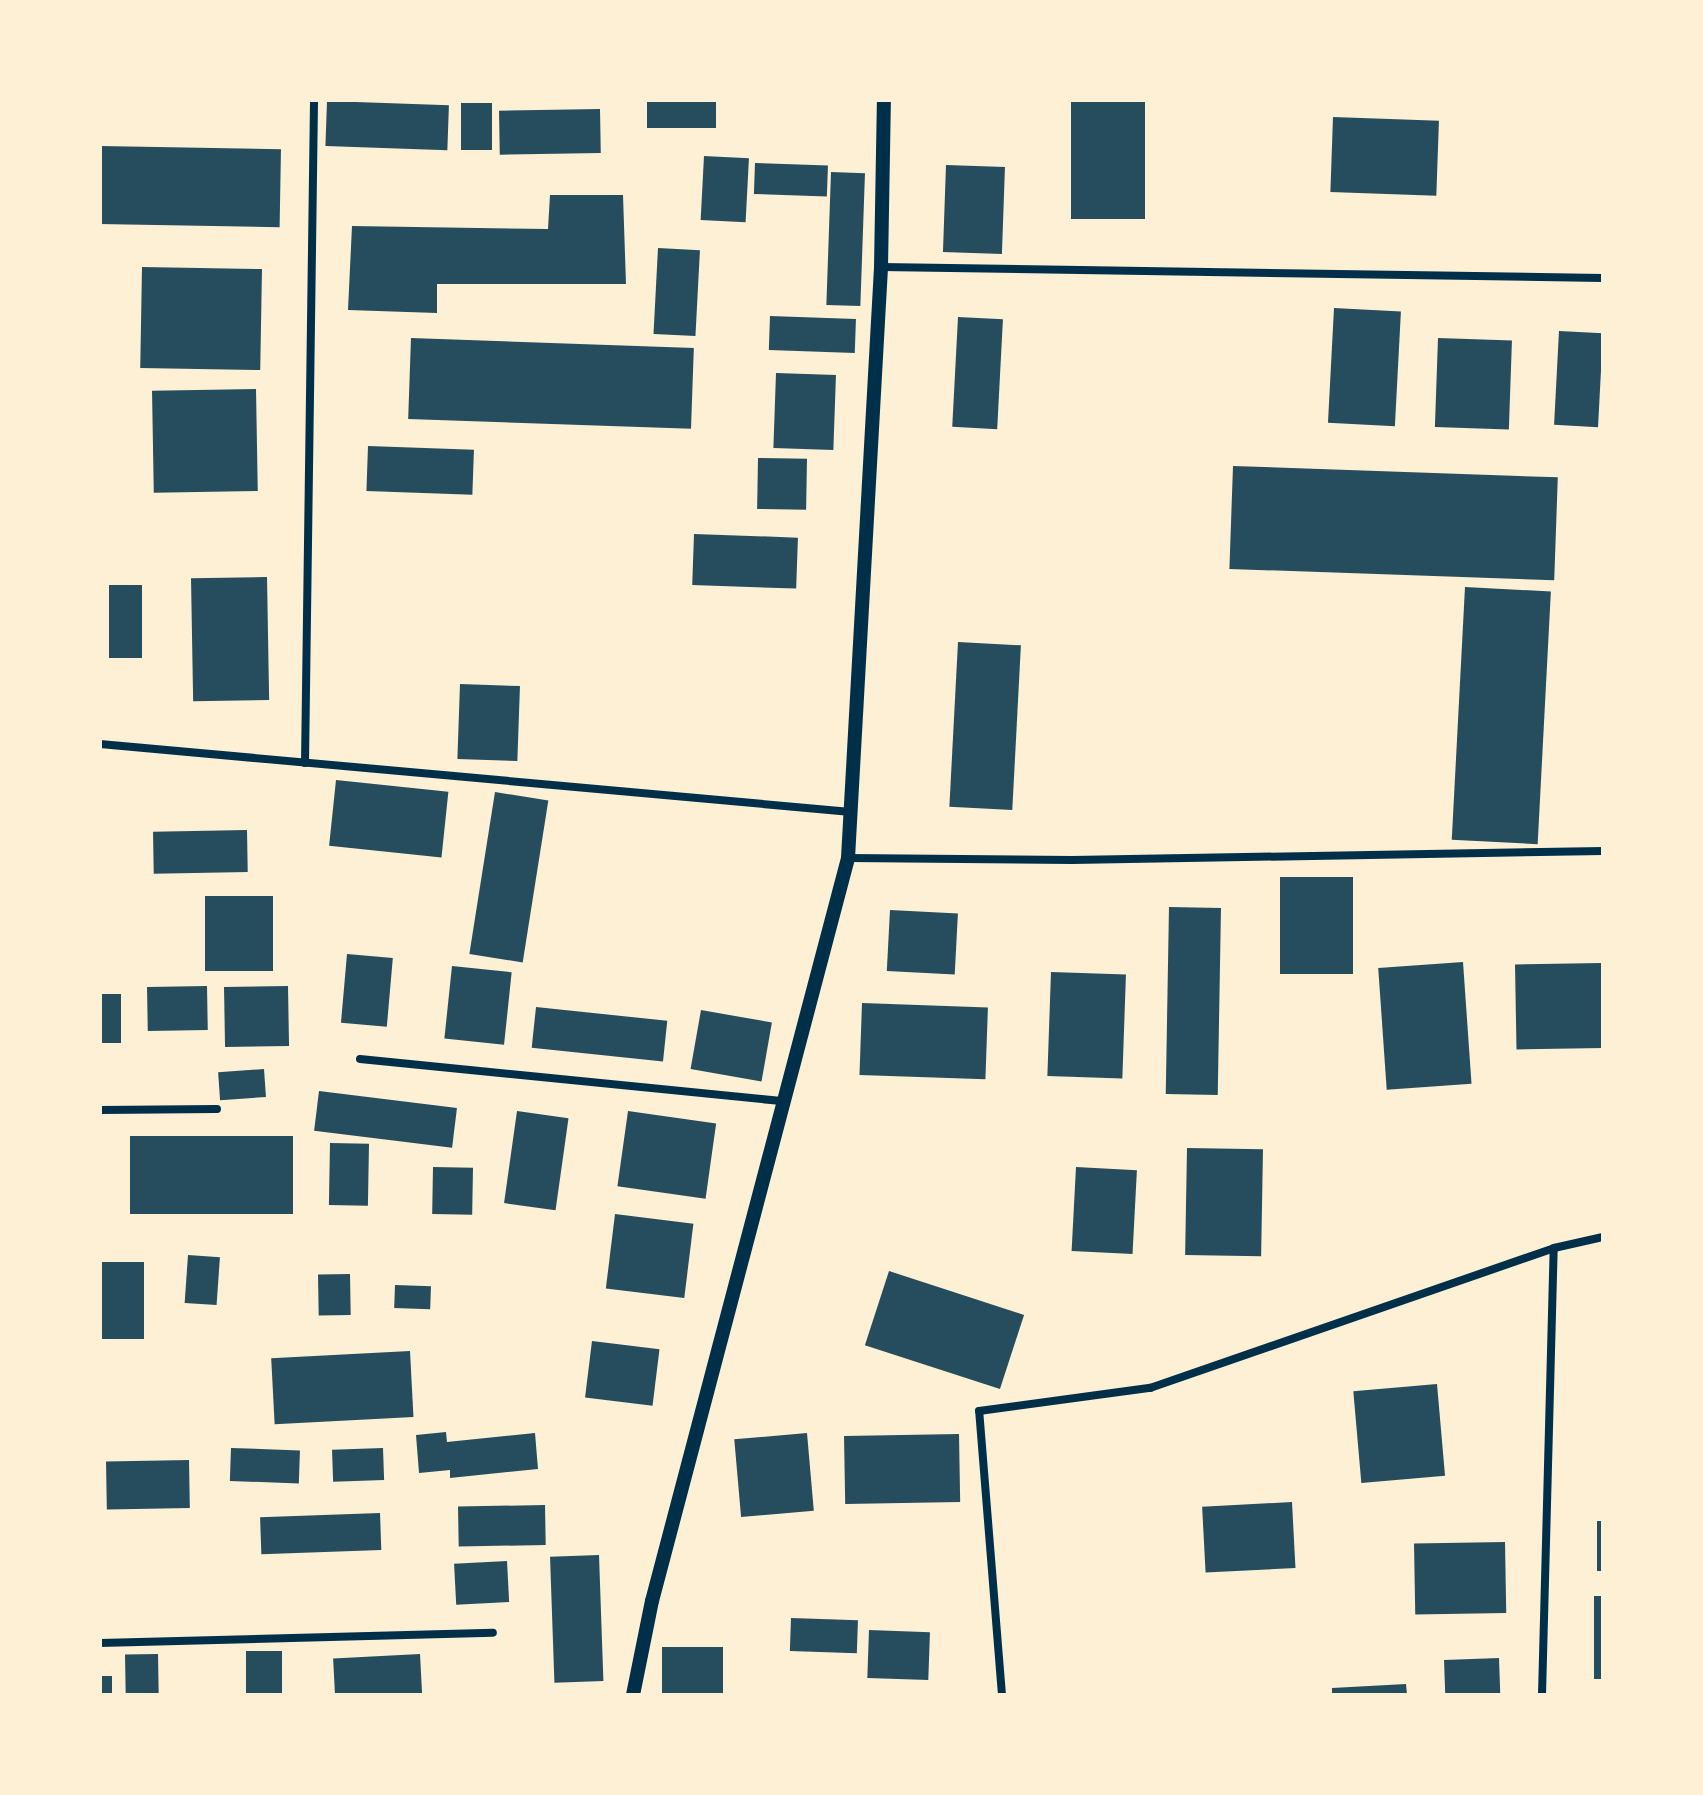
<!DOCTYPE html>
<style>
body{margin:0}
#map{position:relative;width:1703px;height:1795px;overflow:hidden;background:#fdf0d5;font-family:"Open Sans",sans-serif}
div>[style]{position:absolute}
.building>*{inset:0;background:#264d5e;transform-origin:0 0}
.minor>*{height:8px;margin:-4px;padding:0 4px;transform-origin:4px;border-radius:4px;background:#003049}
.tertiary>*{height:14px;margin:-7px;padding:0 7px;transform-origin:7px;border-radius:7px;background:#003049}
span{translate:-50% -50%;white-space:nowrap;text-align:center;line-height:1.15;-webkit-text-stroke:6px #fdf0d5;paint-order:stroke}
.frame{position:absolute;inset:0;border:102px solid #fdf0d5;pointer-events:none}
</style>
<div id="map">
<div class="building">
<div style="left:647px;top:100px;width:69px;height:28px"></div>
<div style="left:1071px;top:100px;width:74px;height:119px"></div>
<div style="left:327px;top:101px;width:122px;height:45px;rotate:2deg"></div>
<div style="left:461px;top:103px;width:31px;height:47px"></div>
<div style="left:600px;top:109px;width:44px;height:101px;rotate:89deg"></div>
<div style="left:1333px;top:117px;width:106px;height:75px;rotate:2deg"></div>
<div style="left:100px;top:146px;width:181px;height:78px;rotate:1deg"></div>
<div style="left:704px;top:156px;width:45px;height:64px;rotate:3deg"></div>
<div style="left:755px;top:163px;width:73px;height:31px;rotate:2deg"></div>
<div style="left:946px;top:165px;width:59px;height:87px;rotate:2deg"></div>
<div style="left:831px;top:172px;width:34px;height:133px;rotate:2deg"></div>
<div style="clip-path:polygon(550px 195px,623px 195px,626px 284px,437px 284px,437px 313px,348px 310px,352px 226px,548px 229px)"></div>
<div style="left:658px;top:248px;width:42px;height:86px;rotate:3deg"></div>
<div style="left:142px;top:267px;width:120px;height:101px;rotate:1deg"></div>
<div style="left:1334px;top:308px;width:67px;height:115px;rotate:3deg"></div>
<div style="left:770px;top:316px;width:86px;height:34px;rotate:2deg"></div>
<div style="left:958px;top:317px;width:45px;height:110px;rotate:3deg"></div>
<div style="left:1559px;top:331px;width:44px;height:94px;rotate:3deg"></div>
<div style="left:411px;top:338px;width:283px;height:81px;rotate:2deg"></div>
<div style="left:1438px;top:338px;width:74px;height:89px;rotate:2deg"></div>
<div style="left:776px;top:373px;width:60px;height:75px;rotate:2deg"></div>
<div style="left:256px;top:389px;width:102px;height:104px;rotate:89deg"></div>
<div style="left:368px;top:446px;width:106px;height:45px;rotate:2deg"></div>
<div style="left:758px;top:458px;width:49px;height:51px;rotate:1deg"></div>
<div style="left:1233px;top:466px;width:325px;height:103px;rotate:2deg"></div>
<div style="left:694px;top:534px;width:104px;height:51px;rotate:2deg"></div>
<div style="left:267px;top:577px;width:123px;height:76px;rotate:89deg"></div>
<div style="left:109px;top:585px;width:33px;height:73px"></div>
<div style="left:1465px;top:587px;width:86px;height:253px;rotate:3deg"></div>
<div style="left:958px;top:642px;width:63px;height:165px;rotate:3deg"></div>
<div style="left:460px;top:684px;width:60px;height:75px;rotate:2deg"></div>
<div style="left:336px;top:780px;width:113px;height:66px;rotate:6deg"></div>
<div style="left:495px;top:792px;width:54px;height:164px;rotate:9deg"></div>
<div style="left:247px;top:830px;width:42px;height:94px;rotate:89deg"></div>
<div style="left:1280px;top:877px;width:73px;height:97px"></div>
<div style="left:205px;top:896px;width:68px;height:75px"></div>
<div style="left:1169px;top:907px;width:52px;height:187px;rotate:1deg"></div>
<div style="left:890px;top:910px;width:68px;height:61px;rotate:3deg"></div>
<div style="left:347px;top:954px;width:46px;height:69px;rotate:5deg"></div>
<div style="left:1463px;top:962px;width:122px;height:85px;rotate:86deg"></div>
<div style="left:1602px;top:963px;width:85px;height:87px;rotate:89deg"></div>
<div style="left:452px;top:966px;width:60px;height:73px;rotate:6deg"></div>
<div style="left:1051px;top:972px;width:75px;height:104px;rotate:2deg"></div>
<div style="left:207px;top:986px;width:44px;height:60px;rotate:89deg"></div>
<div style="left:288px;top:986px;width:60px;height:64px;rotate:89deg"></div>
<div style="left:100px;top:994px;width:21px;height:49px"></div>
<div style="left:862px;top:1003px;width:126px;height:72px;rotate:2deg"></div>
<div style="left:536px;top:1007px;width:132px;height:41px;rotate:6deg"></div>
<div style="left:701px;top:1010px;width:72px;height:60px;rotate:10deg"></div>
<div style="left:264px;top:1069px;width:28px;height:46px;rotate:86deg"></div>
<div style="left:319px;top:1091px;width:139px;height:40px;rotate:7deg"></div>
<div style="left:517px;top:1111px;width:52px;height:93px;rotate:8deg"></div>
<div style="left:628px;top:1111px;width:89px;height:76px;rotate:8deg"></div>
<div style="left:130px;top:1136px;width:163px;height:78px"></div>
<div style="left:330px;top:1143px;width:39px;height:62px;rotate:1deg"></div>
<div style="left:1187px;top:1148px;width:76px;height:107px;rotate:1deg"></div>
<div style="left:433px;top:1167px;width:40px;height:47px;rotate:1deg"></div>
<div style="left:1076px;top:1167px;width:61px;height:84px;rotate:3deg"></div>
<div style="left:615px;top:1214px;width:79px;height:75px;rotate:7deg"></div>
<div style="left:188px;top:1255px;width:32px;height:48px;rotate:4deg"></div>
<div style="left:144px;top:1262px;width:77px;height:44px;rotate:90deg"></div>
<div style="left:889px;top:1271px;width:142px;height:78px;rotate:18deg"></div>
<div style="left:350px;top:1274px;width:41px;height:32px;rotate:89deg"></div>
<div style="left:395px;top:1285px;width:36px;height:23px;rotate:2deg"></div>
<div style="left:592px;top:1341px;width:68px;height:57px;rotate:7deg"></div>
<div style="left:410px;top:1351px;width:66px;height:139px;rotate:87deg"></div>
<div style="left:1437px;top:1384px;width:92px;height:84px;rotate:85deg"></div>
<div style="clip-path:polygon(446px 1432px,447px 1442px,535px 1433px,538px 1469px,450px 1478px,450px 1470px,419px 1473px,416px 1435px)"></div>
<div style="left:807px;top:1433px;width:78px;height:73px;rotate:85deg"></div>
<div style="left:959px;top:1434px;width:68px;height:115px;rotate:89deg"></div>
<div style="left:231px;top:1448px;width:69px;height:33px;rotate:2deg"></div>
<div style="left:383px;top:1448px;width:32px;height:51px;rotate:88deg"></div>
<div style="left:189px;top:1460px;width:48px;height:83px;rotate:89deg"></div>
<div style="left:1292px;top:1502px;width:66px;height:90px;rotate:87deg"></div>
<div style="left:545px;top:1505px;width:40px;height:87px;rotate:89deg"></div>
<div style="left:380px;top:1513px;width:37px;height:120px;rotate:88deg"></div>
<div style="left:1597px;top:1521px;width:6px;height:50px"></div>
<div style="left:1505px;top:1542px;width:71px;height:91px;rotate:89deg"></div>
<div style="left:599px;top:1555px;width:126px;height:49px;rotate:88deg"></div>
<div style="left:507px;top:1561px;width:41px;height:53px;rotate:87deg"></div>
<div style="left:1594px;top:1596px;width:9px;height:83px"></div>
<div style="left:791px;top:1618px;width:67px;height:33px;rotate:2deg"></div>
<div style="left:869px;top:1630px;width:61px;height:48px;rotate:2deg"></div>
<div style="left:662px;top:1647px;width:61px;height:48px"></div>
<div style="left:246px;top:1651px;width:36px;height:44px"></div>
<div style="left:158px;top:1654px;width:41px;height:33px;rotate:89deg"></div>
<div style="left:420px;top:1654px;width:41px;height:87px;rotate:87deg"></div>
<div style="left:1499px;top:1658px;width:37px;height:55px;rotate:88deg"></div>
<div style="left:100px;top:1676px;width:12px;height:19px"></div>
<div style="clip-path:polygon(1406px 1684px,1407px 1695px,1332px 1695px,1332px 1688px)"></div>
</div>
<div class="minor">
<div style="left:881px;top:267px;width:722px;rotate:0.87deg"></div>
<div style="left:100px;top:744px;width:754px;rotate:5.17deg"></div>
<div style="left:305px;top:763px;width:663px;rotate:-89.22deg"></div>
<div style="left:848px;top:858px;width:224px;rotate:0.5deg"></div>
<div style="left:1072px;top:860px;width:531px;rotate:-0.97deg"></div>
<div style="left:360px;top:1059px;width:426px;rotate:5.7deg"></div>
<div style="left:100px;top:1110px;width:117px;rotate:-0.5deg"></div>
<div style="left:100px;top:1643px;width:393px;rotate:-1.5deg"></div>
<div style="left:1002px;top:1695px;width:285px;rotate:-94.6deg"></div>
<div style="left:979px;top:1411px;width:173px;rotate:-7.7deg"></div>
<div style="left:1150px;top:1388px;width:428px;rotate:-19.1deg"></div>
<div style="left:1554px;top:1248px;width:50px;rotate:-12.7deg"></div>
<div style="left:1542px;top:1695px;width:447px;rotate:-88.5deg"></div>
</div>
<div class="tertiary">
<div style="left:633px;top:1695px;width:96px;rotate:-78.6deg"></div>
<div style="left:652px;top:1601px;width:768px;rotate:-75.22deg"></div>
<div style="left:848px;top:858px;width:592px;rotate:-86.8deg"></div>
<div style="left:881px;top:267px;width:167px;rotate:-89deg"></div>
</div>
<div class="frame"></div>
</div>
